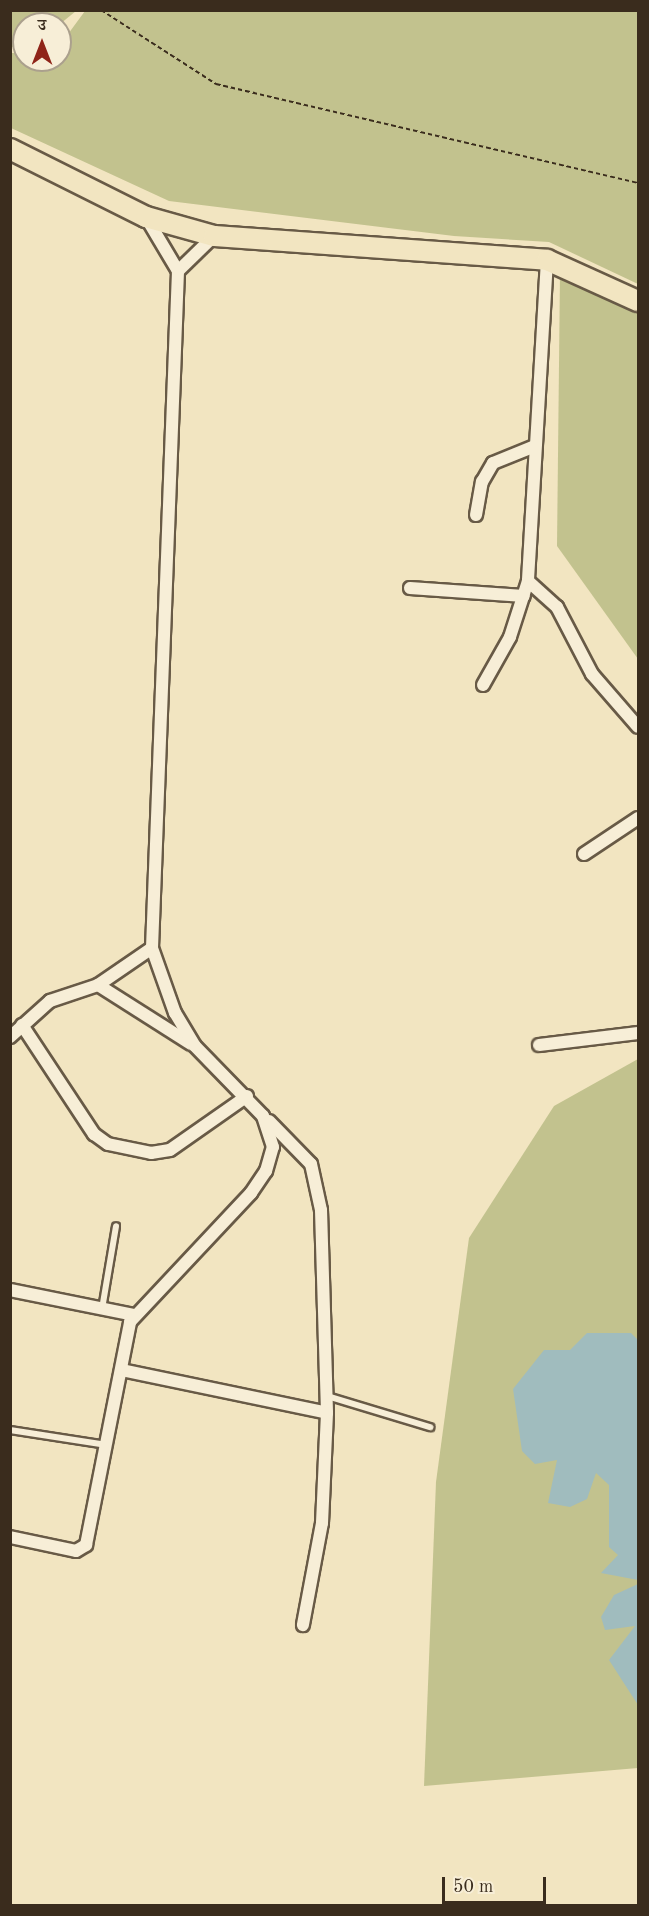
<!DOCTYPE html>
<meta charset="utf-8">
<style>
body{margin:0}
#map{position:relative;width:649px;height:1916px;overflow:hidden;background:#f2e5c1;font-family:"Old Standard TT","Noto Serif Devanagari",serif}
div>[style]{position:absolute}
.green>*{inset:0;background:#c2c28e}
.water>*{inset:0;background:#a0bcbe}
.path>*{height:2px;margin-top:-1px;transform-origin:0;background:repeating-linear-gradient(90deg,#3a2c1d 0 4.5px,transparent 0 7.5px)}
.roads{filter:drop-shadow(2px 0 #685a46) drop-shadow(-2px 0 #685a46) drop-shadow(0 2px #685a46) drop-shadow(0 -2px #685a46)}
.service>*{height:6px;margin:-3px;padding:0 3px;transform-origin:3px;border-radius:3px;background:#f7eed7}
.minor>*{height:12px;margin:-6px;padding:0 6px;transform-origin:6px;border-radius:6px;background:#f7eed7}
.primary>*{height:20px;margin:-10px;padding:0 10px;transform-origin:10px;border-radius:10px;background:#f2e5c1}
span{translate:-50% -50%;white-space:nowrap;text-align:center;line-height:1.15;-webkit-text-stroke:4.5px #f7eed7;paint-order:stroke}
.frame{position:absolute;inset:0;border:12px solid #3a2c1d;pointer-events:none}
.north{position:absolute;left:12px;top:12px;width:60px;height:60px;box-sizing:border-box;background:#f7eed7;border:2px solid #aba08d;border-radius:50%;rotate:0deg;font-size:16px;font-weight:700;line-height:24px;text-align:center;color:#3a2c1d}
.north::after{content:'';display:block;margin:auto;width:21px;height:27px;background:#8f2418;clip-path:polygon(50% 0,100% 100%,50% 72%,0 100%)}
.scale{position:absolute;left:442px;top:1877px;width:104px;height:27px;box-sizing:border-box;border:3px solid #3a2c1d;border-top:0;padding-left:8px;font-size:18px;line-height:21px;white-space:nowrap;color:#3a2c1d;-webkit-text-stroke:4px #f7eed7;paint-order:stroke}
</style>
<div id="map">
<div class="green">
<div style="clip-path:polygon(10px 11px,11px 10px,76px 11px,60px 24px,24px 24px,24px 47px,11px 47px)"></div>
<div style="clip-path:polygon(85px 11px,638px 11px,638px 284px,549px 242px,454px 236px,169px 201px,11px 128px,11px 53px,24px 53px,24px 60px,60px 60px,60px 45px)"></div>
<div style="clip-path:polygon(560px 274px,638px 311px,638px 659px,557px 546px)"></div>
<div style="clip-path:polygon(638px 1059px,638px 1768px,424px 1786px,436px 1482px,469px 1238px,554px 1106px)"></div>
</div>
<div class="water">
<div style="clip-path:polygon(587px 1333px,631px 1333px,638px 1340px,638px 1580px,601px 1573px,618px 1555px,609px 1547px,609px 1485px,596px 1473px,587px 1499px,570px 1507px,548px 1503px,557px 1460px,535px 1464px,522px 1451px,513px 1389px,544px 1350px,570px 1350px)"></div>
<div style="clip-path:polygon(638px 1584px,638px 1705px,609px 1660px,635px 1626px,605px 1630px,601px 1617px,614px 1595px)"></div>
</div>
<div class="path">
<div style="left:101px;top:10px;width:137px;rotate:32.8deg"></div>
<div style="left:216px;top:84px;width:433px;rotate:13.2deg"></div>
</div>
<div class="roads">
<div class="service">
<div style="left:102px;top:1309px;width:84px;rotate:-80.4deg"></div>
<div style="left:327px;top:1396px;width:108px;rotate:16.8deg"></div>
<div style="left:10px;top:1430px;width:98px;rotate:8.8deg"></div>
</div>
<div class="minor">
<div style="left:547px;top:260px;width:322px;rotate:93.4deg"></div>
<div style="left:528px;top:581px;width:39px;rotate:42deg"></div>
<div style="left:557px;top:607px;width:76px;rotate:62.4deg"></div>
<div style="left:592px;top:674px;width:70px;rotate:49deg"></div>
<div style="left:178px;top:271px;width:50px;rotate:-44.2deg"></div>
<div style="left:476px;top:515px;width:34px;rotate:-80deg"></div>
<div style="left:482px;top:482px;width:22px;rotate:-60deg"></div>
<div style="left:493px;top:463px;width:45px;rotate:-22deg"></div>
<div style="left:410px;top:588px;width:114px;rotate:4deg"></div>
<div style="left:483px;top:685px;width:55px;rotate:-60.6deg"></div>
<div style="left:510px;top:637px;width:59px;rotate:-72.2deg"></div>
<div style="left:584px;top:854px;width:65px;rotate:-33.7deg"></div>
<div style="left:98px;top:985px;width:110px;rotate:32.4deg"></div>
<div style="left:22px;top:1025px;width:131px;rotate:56.6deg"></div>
<div style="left:94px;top:1134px;width:17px;rotate:36deg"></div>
<div style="left:108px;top:1144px;width:44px;rotate:11.8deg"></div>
<div style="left:151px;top:1153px;width:19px;rotate:-9deg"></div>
<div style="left:170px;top:1150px;width:94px;rotate:-35deg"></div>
<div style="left:10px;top:1037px;width:54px;rotate:-42deg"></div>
<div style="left:50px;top:1001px;width:51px;rotate:-18.4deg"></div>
<div style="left:98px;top:985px;width:65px;rotate:-34.4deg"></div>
<div style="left:539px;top:1045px;width:100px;rotate:-6.9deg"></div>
<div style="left:269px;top:1121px;width:60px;rotate:45.7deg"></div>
<div style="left:311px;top:1164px;width:47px;rotate:77.7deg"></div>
<div style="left:321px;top:1210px;width:203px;rotate:88.3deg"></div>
<div style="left:327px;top:1413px;width:110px;rotate:92.6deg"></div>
<div style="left:322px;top:1523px;width:104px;rotate:100.6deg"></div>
<div style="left:10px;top:1290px;width:126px;rotate:11.4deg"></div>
<div style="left:122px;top:1370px;width:209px;rotate:11.8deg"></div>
<div style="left:10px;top:1537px;width:67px;rotate:12deg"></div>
<div style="left:76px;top:1551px;width:12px;rotate:-31deg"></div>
<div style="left:86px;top:1545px;width:227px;rotate:-78.8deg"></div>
<div style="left:130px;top:1322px;width:177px;rotate:-46.8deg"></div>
<div style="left:251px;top:1193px;width:27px;rotate:-56deg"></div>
<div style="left:266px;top:1171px;width:25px;rotate:-74deg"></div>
<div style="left:273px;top:1147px;width:33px;rotate:-108deg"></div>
<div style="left:263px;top:1116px;width:98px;rotate:-134.2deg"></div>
<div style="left:195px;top:1046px;width:39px;rotate:-121deg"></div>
<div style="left:175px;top:1013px;width:69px;rotate:-109.5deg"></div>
<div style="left:152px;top:948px;width:677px;rotate:-87.8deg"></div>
<div style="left:178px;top:271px;width:63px;rotate:-120.7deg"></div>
</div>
<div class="primary">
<div style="left:10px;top:149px;width:152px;rotate:26.6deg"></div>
<div style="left:146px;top:217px;width:71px;rotate:15.6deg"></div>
<div style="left:214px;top:236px;width:334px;rotate:4.1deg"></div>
<div style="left:547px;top:260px;width:100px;rotate:24.3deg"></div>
</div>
</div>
<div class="frame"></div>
<div class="north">उ</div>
<div class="scale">50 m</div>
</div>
